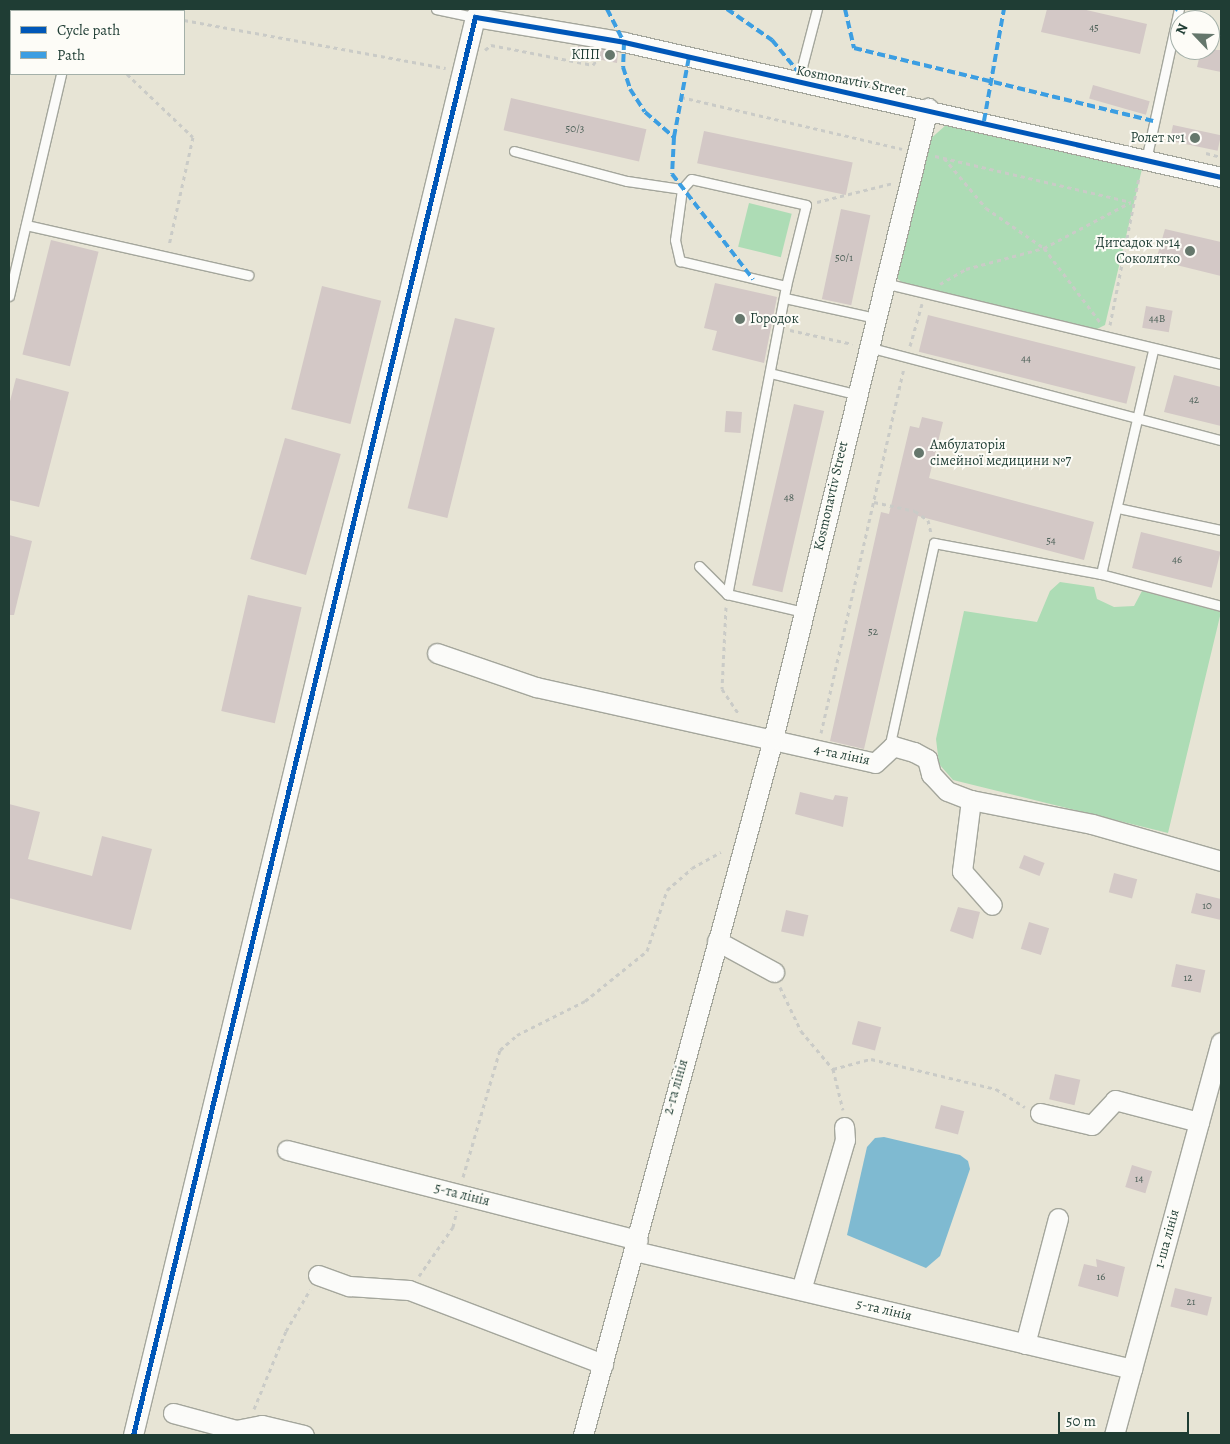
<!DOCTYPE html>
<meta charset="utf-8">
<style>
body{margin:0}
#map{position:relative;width:1230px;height:1444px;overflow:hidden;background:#e7e4d5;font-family:Alegreya,serif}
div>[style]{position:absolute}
.green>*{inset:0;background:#addcb5;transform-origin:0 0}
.water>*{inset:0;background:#7fbad1}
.building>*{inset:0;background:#d3c8c6;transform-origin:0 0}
.path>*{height:3px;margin-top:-1.5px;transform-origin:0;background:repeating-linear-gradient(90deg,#cacbc7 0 4px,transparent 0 8px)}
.roads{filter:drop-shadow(1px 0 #a4a69c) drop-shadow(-1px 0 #a4a69c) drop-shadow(0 1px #a4a69c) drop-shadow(0 -1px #a4a69c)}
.service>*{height:9px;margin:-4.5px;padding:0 4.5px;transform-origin:4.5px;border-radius:4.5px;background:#fbfbf9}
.minor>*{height:19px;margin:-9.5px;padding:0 9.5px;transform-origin:9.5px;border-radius:9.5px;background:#fbfbf9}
.quiet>*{height:4px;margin-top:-2px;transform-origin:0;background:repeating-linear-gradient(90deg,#3c9ee2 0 8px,transparent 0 12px)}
.cycleway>*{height:5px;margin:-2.5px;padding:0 2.5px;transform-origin:2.5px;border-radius:2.5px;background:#0057b8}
.dots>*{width:14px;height:14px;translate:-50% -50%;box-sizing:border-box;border:2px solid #fdfcf7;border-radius:50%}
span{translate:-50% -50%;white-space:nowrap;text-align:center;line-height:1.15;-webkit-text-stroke:4px #fdfcf7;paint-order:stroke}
.number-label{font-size:11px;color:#4c6058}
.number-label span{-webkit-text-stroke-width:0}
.poi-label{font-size:14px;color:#1f3d34}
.right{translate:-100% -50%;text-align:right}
.left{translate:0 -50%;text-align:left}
.street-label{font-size:14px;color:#1f3d34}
.frame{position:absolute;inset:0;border:10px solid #1f3d34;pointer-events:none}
.legend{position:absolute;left:10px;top:10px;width:175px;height:65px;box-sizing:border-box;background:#fdfcf7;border:1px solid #a4b0a9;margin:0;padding:6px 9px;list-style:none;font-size:15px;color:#1f3d34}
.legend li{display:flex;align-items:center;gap:10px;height:25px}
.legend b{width:25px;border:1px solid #a4b0a9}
.north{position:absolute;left:1170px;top:10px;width:50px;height:50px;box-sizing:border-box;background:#fdfcf7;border:1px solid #a4b0a9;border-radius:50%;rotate:294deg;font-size:14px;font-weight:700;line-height:20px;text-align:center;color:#1f3d34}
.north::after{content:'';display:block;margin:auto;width:18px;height:22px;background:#65776c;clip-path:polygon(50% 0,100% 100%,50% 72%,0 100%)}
.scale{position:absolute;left:1058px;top:1412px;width:131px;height:22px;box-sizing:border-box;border:2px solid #1f3d34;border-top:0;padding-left:6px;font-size:15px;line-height:18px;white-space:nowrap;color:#1f3d34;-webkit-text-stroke:4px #fdfcf7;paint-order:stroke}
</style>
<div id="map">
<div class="green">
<div style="clip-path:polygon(946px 125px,1142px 169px,1105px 325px,1097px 329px,903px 283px,895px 277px,928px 141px)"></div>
<div style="left:749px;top:203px;width:44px;height:45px;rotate:14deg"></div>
<div style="clip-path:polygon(1060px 582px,1094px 587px,1097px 599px,1114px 607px,1134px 606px,1142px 591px,1221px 612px,1168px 833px,953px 780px,939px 764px,936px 739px,964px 611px,1037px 622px,1050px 591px)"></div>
</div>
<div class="water">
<div style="clip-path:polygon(884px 1137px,960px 1155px,968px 1161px,970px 1169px,940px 1256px,926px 1268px,847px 1235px,867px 1147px,875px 1138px)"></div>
</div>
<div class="building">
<div style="clip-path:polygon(1047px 9px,1082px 9px,1147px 24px,1140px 54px,1041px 32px)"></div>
<div style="clip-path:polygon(578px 46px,618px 52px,617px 63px,577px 55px)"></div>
<div style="clip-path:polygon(1201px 50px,1221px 50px,1221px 72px,1197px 67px)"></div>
<div style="left:1093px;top:85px;width:59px;height:14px;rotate:16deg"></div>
<div style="left:511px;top:98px;width:139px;height:33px;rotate:13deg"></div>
<div style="left:1173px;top:125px;width:49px;height:16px;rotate:12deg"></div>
<div style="left:704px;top:131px;width:152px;height:33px;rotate:12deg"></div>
<div style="left:841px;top:209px;width:30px;height:92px;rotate:12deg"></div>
<div style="clip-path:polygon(1165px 229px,1221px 242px,1221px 276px,1156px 260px)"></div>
<div style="left:51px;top:240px;width:49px;height:118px;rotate:14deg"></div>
<div style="clip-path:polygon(715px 283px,777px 297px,764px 363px,712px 350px,717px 331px,704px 328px)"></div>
<div style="left:322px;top:286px;width:61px;height:127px;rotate:14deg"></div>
<div style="left:1146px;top:306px;width:27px;height:22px;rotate:10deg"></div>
<div style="left:928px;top:315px;width:214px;height:38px;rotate:14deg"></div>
<div style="left:455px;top:318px;width:41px;height:196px;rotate:14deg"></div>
<div style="clip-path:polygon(1174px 375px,1221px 387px,1221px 426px,1164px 412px)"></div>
<div style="clip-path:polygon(16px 378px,69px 392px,39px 507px,9px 500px,9px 405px)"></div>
<div style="left:794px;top:404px;width:31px;height:186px;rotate:13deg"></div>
<div style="left:726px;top:411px;width:16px;height:21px;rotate:4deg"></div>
<div style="clip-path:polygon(922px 417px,943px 422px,929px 478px,1094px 522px,1084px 560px,918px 516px,864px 749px,830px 741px,881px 512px,889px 514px,910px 426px,919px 428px)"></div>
<div style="left:285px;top:438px;width:58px;height:126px;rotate:16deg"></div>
<div style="left:1141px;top:532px;width:82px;height:37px;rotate:14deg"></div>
<div style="clip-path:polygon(9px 535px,32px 541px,14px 615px,9px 615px)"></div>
<div style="left:248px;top:595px;width:55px;height:119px;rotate:13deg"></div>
<div style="clip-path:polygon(800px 792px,833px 800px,835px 795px,848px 797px,843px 827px,795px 814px)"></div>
<div style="clip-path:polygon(9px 804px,40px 812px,28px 859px,92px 876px,102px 836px,152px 849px,131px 930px,9px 898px)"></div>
<div style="left:1024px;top:855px;width:22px;height:14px;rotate:21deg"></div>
<div style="left:1114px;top:873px;width:24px;height:20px;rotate:15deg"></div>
<div style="clip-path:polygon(1196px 893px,1221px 899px,1221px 920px,1191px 913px)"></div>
<div style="clip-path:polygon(958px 907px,980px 912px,973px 939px,950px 931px)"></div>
<div style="left:786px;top:910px;width:23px;height:22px;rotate:13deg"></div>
<div style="left:1029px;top:922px;width:21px;height:28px;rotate:17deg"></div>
<div style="left:1176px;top:964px;width:30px;height:23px;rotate:12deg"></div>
<div style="left:858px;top:1021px;width:24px;height:24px;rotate:15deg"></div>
<div style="left:1055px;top:1074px;width:26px;height:26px;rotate:13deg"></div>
<div style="left:941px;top:1105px;width:24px;height:24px;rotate:15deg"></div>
<div style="left:1132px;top:1165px;width:21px;height:23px;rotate:17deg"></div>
<div style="clip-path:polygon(1096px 1259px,1125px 1267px,1118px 1297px,1078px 1286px,1084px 1264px,1097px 1267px)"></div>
<div style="left:1175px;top:1288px;width:38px;height:19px;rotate:14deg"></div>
</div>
<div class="path">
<div style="left:127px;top:9px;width:12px;rotate:9deg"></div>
<div style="left:184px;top:20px;width:266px;rotate:10.4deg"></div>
<div style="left:485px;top:50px;width:8px;rotate:-40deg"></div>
<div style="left:491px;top:45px;width:104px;rotate:11.1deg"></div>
<div style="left:593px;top:65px;width:12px;rotate:-55deg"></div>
<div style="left:127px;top:74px;width:91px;rotate:43.7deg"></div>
<div style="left:193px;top:137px;width:111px;rotate:102.5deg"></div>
<div style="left:681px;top:97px;width:227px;rotate:13.2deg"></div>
<div style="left:1206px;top:153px;width:16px;rotate:15deg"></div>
<div style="left:935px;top:156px;width:201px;rotate:13.2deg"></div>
<div style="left:944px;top:158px;width:65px;rotate:50deg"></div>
<div style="left:986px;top:208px;width:70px;rotate:34.6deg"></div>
<div style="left:1044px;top:248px;width:93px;rotate:52.9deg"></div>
<div style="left:817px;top:202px;width:78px;rotate:-14deg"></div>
<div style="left:940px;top:284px;width:30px;rotate:-30deg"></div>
<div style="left:966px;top:269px;width:81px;rotate:-15.1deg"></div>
<div style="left:1044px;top:248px;width:98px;rotate:-27.9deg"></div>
<div style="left:1110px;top:325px;width:151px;rotate:-78.9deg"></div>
<div style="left:790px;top:330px;width:64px;rotate:12.7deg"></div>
<div style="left:910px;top:346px;width:44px;rotate:-74.1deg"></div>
<div style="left:874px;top:502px;width:42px;rotate:12.4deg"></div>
<div style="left:915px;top:511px;width:16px;rotate:35deg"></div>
<div style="left:928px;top:520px;width:13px;rotate:77deg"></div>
<div style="left:726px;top:607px;width:82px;rotate:92.8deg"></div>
<div style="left:722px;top:689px;width:29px;rotate:56deg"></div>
<div style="left:821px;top:733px;width:373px;rotate:-77.2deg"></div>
<div style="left:780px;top:987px;width:49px;rotate:64.5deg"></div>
<div style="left:801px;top:1031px;width:50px;rotate:49.9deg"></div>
<div style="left:833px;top:1069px;width:42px;rotate:76.3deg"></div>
<div style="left:833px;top:1069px;width:39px;rotate:-15deg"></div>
<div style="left:871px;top:1059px;width:129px;rotate:13.5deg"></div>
<div style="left:996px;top:1089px;width:34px;rotate:32deg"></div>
<div style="left:463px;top:1177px;width:132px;rotate:-73.8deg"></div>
<div style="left:500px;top:1050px;width:23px;rotate:-41deg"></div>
<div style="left:517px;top:1035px;width:76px;rotate:-26.6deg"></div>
<div style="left:585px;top:1001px;width:80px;rotate:-38.9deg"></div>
<div style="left:647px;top:951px;width:64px;rotate:-71.8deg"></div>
<div style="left:667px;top:890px;width:33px;rotate:-41deg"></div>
<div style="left:692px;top:868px;width:33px;rotate:-29deg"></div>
<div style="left:419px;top:1276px;width:60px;rotate:-55.2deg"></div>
<div style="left:453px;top:1227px;width:17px;rotate:-77deg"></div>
<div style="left:254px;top:1409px;width:84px;rotate:-67.7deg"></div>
<div style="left:286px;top:1331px;width:48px;rotate:-59.7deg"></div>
</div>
<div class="roads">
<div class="service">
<div style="left:436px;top:9px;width:40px;rotate:12deg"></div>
<div style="left:75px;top:11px;width:2px;rotate:-63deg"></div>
<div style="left:798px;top:82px;width:75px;rotate:-75.4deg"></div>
<div style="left:514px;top:151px;width:117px;rotate:14.9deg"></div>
<div style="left:627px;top:181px;width:56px;rotate:8.3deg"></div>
<div style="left:682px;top:189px;width:13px;rotate:-48deg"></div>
<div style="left:691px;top:179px;width:118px;rotate:12.7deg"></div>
<div style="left:806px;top:205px;width:83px;rotate:103.9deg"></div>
<div style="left:786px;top:286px;width:314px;rotate:100.8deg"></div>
<div style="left:727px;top:594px;width:79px;rotate:13.2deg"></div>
<div style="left:1146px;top:160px;width:155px;rotate:-77.7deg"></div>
<div style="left:682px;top:189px;width:51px;rotate:97.8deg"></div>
<div style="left:675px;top:240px;width:22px;rotate:77deg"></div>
<div style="left:680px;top:261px;width:109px;rotate:13.3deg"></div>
<div style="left:26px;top:225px;width:228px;rotate:12.7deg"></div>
<div style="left:884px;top:283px;width:347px;rotate:13.5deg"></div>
<div style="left:9px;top:296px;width:228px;rotate:-76.8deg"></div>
<div style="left:785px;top:298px;width:92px;rotate:12.5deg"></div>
<div style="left:868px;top:347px;width:365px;rotate:14.8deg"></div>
<div style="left:770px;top:373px;width:88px;rotate:13.9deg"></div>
<div style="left:1118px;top:508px;width:105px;rotate:12.1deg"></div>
<div style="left:699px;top:566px;width:40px;rotate:45deg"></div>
<div style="left:1101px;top:574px;width:229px;rotate:-76.9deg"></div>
<div style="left:889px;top:748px;width:210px;rotate:-77.6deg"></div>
<div style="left:934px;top:543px;width:170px;rotate:10.5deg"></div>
<div style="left:1101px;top:574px;width:124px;rotate:14.9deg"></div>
</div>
<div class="minor">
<div style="left:437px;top:653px;width:105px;rotate:19deg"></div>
<div style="left:536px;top:687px;width:347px;rotate:12.6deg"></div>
<div style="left:875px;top:763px;width:25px;rotate:-43deg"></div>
<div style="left:893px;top:746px;width:22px;rotate:16deg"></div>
<div style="left:914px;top:752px;width:15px;rotate:28deg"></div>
<div style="left:927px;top:759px;width:16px;rotate:75deg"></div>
<div style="left:931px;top:774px;width:23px;rotate:47deg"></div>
<div style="left:947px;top:791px;width:26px;rotate:21deg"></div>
<div style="left:971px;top:800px;width:123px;rotate:11.2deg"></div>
<div style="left:1092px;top:824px;width:134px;rotate:16deg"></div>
<div style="left:971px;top:800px;width:72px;rotate:97.2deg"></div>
<div style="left:962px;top:871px;width:45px;rotate:48.6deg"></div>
<div style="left:717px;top:941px;width:65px;rotate:28.5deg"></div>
<div style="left:1040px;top:1113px;width:53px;rotate:13deg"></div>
<div style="left:1092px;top:1125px;width:34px;rotate:-47deg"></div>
<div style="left:1115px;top:1100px;width:87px;rotate:14.7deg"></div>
<div style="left:287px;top:1150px;width:362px;rotate:14.4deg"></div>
<div style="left:635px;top:1251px;width:511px;rotate:13.36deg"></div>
<div style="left:318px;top:1275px;width:33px;rotate:20deg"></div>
<div style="left:349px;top:1286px;width:60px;rotate:3.8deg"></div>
<div style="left:409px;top:1290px;width:208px;rotate:20.9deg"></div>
<div style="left:801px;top:1290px;width:156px;rotate:-73.7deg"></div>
<div style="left:845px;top:1140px;width:13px;rotate:-94deg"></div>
<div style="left:1025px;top:1344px;width:130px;rotate:-75.3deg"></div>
<div style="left:173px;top:1413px;width:65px;rotate:15.1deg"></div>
<div style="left:236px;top:1430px;width:26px;rotate:-11deg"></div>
<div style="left:262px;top:1425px;width:43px;rotate:13.4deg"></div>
<div style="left:133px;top:1435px;width:1459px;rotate:-76.44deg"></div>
<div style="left:475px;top:17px;width:151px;rotate:9.5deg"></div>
<div style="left:624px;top:42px;width:612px;rotate:12.74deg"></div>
<div style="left:583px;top:1435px;width:721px;rotate:-74.73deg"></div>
<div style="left:773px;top:739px;width:650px;rotate:-76.2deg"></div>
<div style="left:1114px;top:1435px;width:407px;rotate:-74.8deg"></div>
</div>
</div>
<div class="quiet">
<div style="left:607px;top:9px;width:37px;rotate:63deg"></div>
<div style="left:624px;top:42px;width:25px;rotate:92deg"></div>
<div style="left:623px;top:67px;width:23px;rotate:72deg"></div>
<div style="left:630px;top:89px;width:27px;rotate:57deg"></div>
<div style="left:645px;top:112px;width:38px;rotate:41deg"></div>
<div style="left:674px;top:137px;width:37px;rotate:93deg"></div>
<div style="left:672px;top:174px;width:133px;rotate:52.4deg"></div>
<div style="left:727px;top:9px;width:55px;rotate:34.6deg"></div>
<div style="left:772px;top:40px;width:44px;rotate:50.5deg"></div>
<div style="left:845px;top:9px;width:40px;rotate:77deg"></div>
<div style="left:854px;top:48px;width:308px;rotate:13.7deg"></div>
<div style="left:1176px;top:9px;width:2px;rotate:27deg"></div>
<div style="left:984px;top:121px;width:114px;rotate:-79.9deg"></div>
<div style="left:674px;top:137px;width:81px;rotate:-79.4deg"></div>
</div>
<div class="cycleway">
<div style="left:133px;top:1435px;width:1459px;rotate:-76.44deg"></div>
<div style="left:475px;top:17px;width:151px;rotate:9.5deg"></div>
<div style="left:624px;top:42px;width:612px;rotate:12.74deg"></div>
</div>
<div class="dots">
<div style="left:610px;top:55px;background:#65776c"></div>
<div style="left:1195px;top:138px;background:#65776c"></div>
<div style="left:1190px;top:251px;background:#65776c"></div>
<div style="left:740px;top:319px;background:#65776c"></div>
<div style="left:919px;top:453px;background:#65776c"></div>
</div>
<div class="number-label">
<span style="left:1094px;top:28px">45</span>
<span style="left:575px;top:129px">50/3</span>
<span style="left:844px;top:258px">50/1</span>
<span style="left:1157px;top:319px">44В</span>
<span style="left:1026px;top:359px">44</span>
<span style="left:1194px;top:400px">42</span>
<span style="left:789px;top:498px">48</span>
<span style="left:1051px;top:541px">54</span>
<span style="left:1177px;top:560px">46</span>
<span style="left:873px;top:632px">52</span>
<span style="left:1207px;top:906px">10</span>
<span style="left:1188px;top:978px">12</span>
<span style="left:1139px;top:1179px">14</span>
<span style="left:1101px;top:1277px">16</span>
<span style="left:1191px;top:1302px">21</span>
</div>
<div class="poi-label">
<span class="right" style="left:600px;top:55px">КПП</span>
<span class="right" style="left:1185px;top:138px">Ролет №1</span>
<span class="right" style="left:1180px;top:251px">Дитсадок №14<br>Соколятко</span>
<span class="left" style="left:750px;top:319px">Городок</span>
<span class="left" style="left:930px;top:453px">Амбулаторія<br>сімейної медицини №7</span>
</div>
<div class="street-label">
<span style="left:851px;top:81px;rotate:11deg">Kosmonavtiv Street</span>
<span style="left:831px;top:496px;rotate:-77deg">Kosmonavtiv Street</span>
<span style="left:842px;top:755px;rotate:12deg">4-та лінія</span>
<span style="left:676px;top:1087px;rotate:-74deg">2-га лінія</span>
<span style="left:462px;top:1195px;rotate:14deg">5-та лінія</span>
<span style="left:1167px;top:1239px;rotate:-75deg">1-ша лінія</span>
<span style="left:884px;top:1310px;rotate:13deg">5-та лінія</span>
</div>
<div class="frame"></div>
<ul class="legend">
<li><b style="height:6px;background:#0057b8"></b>Cycle path</li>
<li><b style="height:6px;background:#3c9ee2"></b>Path</li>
</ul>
<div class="north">N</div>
<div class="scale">50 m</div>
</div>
